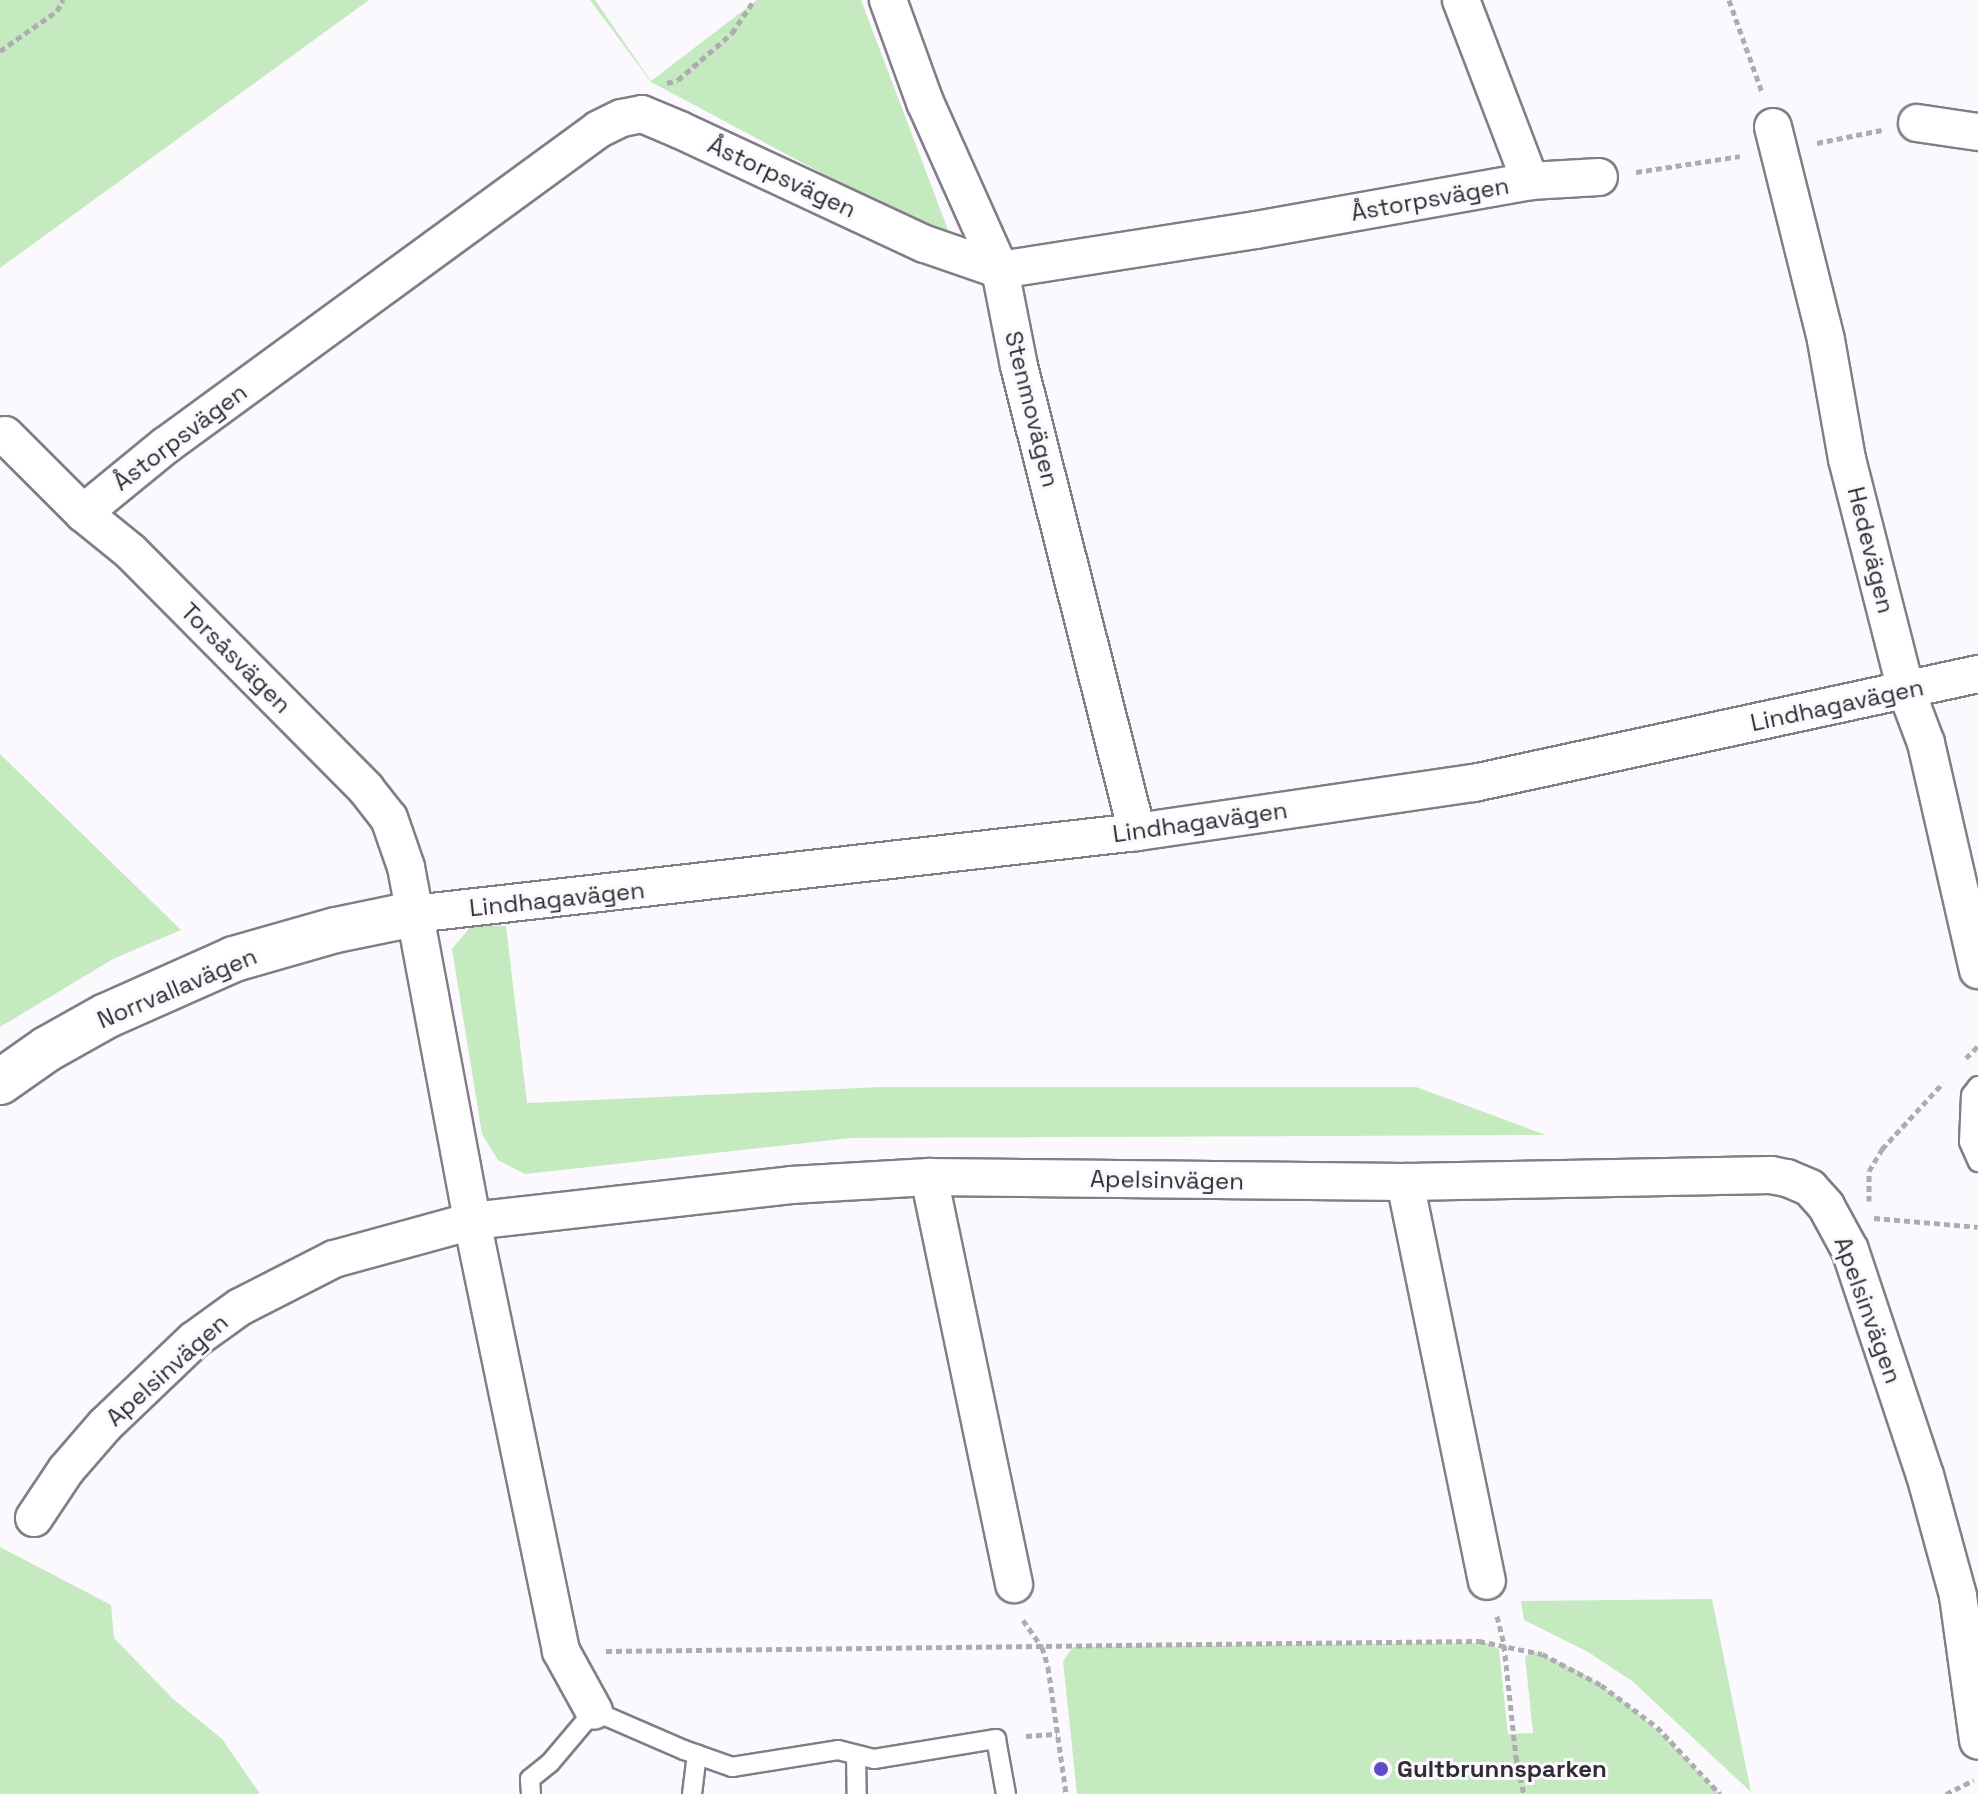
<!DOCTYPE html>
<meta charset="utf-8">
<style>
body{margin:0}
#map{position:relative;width:1978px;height:1794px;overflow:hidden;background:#fbf8fe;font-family:"Space Grotesk",sans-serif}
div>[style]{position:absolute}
.green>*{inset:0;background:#c5eabf}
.path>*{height:5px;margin-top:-2.5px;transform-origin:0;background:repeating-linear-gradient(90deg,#aeabb1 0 6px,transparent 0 10px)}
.roads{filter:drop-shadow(2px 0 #837c89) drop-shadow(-2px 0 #837c89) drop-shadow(0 2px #837c89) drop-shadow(0 -2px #837c89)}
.service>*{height:18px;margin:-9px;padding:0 9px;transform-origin:9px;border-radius:9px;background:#fff}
.minor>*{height:36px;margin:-18px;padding:0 18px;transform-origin:18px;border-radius:18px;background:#fff}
.tertiary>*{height:44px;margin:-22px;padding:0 22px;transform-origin:22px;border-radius:22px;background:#fff}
.dots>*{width:22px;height:22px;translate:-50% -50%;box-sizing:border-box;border:4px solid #fbf8fe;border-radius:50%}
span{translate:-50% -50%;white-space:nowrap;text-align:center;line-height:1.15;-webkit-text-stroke:6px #fbf8fe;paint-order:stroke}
.street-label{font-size:24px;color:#302d32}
.poi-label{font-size:24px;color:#302d32;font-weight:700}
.left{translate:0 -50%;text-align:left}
</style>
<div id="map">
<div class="green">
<div style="clip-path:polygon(0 0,369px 0,0 268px)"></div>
<div style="clip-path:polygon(590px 0,595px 0,651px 81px,757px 0,861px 0,953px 243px,651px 82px)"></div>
<div style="clip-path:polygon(0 754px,181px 930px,113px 959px,0 1027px)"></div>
<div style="clip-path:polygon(472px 925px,506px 926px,527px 1103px,881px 1087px,1416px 1087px,1546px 1135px,851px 1138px,525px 1174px,498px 1160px,482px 1134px,452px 949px)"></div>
<div style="clip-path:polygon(0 1547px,111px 1605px,114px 1638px,173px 1699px,222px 1739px,260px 1794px,0 1794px)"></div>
<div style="clip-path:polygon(1712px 1599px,1751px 1792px,1632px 1681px,1588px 1652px,1524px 1620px,1521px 1601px)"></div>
<div style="clip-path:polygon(1488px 1643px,1499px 1649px,1508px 1734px,1533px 1733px,1525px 1656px,1536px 1652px,1579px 1671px,1620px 1698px,1666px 1738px,1720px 1794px,1077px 1794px,1063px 1661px,1073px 1647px)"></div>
</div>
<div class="path">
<div style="left:1729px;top:0;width:98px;rotate:70.3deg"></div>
<div style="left:0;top:51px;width:70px;rotate:-35.1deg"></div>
<div style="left:57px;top:11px;width:13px;rotate:-61deg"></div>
<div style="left:667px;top:83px;width:11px;rotate:-15deg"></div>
<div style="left:678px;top:80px;width:72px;rotate:-41deg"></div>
<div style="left:732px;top:33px;width:40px;rotate:-56deg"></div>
<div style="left:1817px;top:143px;width:66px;rotate:-11.3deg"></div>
<div style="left:1636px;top:172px;width:105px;rotate:-8.7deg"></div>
<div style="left:1966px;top:1058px;width:17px;rotate:-45deg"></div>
<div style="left:1869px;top:1201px;width:30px;rotate:-90deg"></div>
<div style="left:1869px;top:1171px;width:26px;rotate:-59deg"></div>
<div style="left:1882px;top:1149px;width:90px;rotate:-47.3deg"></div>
<div style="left:1874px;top:1218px;width:104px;rotate:4.9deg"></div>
<div style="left:1497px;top:1616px;width:30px;rotate:76deg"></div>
<div style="left:1504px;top:1645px;width:113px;rotate:83.9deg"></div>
<div style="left:1516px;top:1757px;width:38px;rotate:78deg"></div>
<div style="left:1023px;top:1620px;width:33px;rotate:55deg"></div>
<div style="left:1042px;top:1647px;width:21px;rotate:73deg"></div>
<div style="left:1048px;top:1667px;width:128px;rotate:81.9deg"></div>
<div style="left:606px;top:1651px;width:873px;rotate:-0.66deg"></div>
<div style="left:1479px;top:1641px;width:64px;rotate:11.7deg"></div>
<div style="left:1542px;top:1654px;width:67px;rotate:27.7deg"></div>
<div style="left:1601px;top:1685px;width:70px;rotate:36.9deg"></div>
<div style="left:1657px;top:1727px;width:92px;rotate:46.8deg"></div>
<div style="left:1026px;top:1736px;width:31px;rotate:-4deg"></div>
<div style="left:1946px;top:1794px;width:31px;rotate:-27deg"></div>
</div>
<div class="roads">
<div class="service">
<div style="left:1978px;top:1086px;width:11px;rotate:128deg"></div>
<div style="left:1971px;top:1095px;width:47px;rotate:92.4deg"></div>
<div style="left:1969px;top:1142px;width:22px;rotate:66deg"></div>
<div style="left:856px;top:1755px;width:39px;rotate:89deg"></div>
<div style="left:531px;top:1794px;width:15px;rotate:-94deg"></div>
<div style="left:530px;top:1779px;width:26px;rotate:-39deg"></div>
<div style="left:550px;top:1763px;width:68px;rotate:-49.8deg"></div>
<div style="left:594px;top:1711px;width:98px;rotate:23.4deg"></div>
<div style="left:684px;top:1750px;width:51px;rotate:19.5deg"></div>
<div style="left:732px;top:1767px;width:107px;rotate:-9.1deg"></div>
<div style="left:838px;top:1750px;width:37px;rotate:14deg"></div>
<div style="left:874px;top:1759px;width:124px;rotate:-9.3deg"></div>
<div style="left:996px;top:1739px;width:56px;rotate:79.7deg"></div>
<div style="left:692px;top:1794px;width:40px;rotate:-82.9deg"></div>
</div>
<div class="minor">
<div style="left:888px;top:0;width:109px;rotate:70.1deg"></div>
<div style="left:925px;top:102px;width:184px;rotate:65.9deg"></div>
<div style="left:1000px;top:270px;width:98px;rotate:78.8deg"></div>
<div style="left:1019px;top:366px;width:481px;rotate:75.8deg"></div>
<div style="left:1461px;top:0;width:194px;rotate:69.1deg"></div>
<div style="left:1917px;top:123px;width:62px;rotate:8.4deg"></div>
<div style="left:1773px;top:127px;width:219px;rotate:76deg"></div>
<div style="left:1826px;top:340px;width:121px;rotate:80deg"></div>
<div style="left:1847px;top:459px;width:238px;rotate:75.7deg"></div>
<div style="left:1906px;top:690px;width:57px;rotate:69.3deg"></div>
<div style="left:1926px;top:743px;width:233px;rotate:77.1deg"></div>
<div style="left:5px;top:435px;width:110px;rotate:45deg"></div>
<div style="left:83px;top:513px;width:60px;rotate:39deg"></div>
<div style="left:130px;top:551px;width:335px;rotate:45.2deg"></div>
<div style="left:366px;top:789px;width:37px;rotate:52deg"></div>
<div style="left:389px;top:818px;width:52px;rotate:70.9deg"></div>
<div style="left:406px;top:867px;width:360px;rotate:79.4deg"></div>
<div style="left:472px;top:1221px;width:439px;rotate:78.3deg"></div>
<div style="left:561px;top:1651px;width:68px;rotate:61.2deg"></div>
<div style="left:83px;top:513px;width:106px;rotate:-39.3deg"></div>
<div style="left:165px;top:446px;width:537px;rotate:-36.14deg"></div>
<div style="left:599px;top:129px;width:25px;rotate:-26deg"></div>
<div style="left:622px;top:118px;width:20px;rotate:-11deg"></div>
<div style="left:642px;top:114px;width:41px;rotate:22.8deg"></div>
<div style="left:680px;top:130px;width:270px;rotate:25deg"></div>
<div style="left:925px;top:244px;width:79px;rotate:19.1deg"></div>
<div style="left:1000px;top:270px;width:259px;rotate:-8.9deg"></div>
<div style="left:1256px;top:230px;width:278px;rotate:-10.1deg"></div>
<div style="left:1530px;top:181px;width:69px;rotate:-3.3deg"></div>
<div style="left:414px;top:914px;width:728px;rotate:-6.47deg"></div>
<div style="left:1137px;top:832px;width:341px;rotate:-8.3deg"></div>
<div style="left:1474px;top:783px;width:516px;rotate:-12.2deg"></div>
<div style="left:929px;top:1177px;width:416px;rotate:78.2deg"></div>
<div style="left:1405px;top:1182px;width:407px;rotate:78.4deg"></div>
<div style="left:34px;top:1518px;width:58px;rotate:-56.3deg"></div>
<div style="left:66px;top:1470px;width:60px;rotate:-49.1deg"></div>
<div style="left:105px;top:1425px;width:123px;rotate:-43.7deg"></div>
<div style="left:194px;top:1340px;width:57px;rotate:-35.7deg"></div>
<div style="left:240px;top:1307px;width:106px;rotate:-27.1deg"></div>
<div style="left:334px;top:1259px;width:143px;rotate:-15.4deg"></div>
<div style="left:472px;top:1221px;width:321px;rotate:-6.4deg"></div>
<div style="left:791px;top:1185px;width:138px;rotate:-3.3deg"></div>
<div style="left:929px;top:1177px;width:476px;rotate:0.6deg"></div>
<div style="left:1405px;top:1182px;width:366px;rotate:-1.1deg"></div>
<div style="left:1771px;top:1175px;width:16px;rotate:11deg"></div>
<div style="left:1787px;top:1178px;width:25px;rotate:23deg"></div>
<div style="left:1810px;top:1188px;width:24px;rotate:48deg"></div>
<div style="left:1826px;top:1206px;width:50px;rotate:61.4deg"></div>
<div style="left:1850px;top:1250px;width:237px;rotate:71.6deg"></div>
<div style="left:1925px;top:1475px;width:125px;rotate:74.7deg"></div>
<div style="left:1958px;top:1596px;width:146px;rotate:82.1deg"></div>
</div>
<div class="tertiary">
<div style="left:0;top:1082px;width:57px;rotate:-35.1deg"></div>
<div style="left:47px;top:1049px;width:68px;rotate:-29.2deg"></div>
<div style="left:106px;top:1016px;width:140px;rotate:-24deg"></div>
<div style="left:234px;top:959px;width:106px;rotate:-15.9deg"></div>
<div style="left:336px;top:930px;width:80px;rotate:-11.6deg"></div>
</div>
</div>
<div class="dots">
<div style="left:1381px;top:1769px;background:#5e4dc6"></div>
</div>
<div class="street-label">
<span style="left:782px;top:177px;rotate:25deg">Åstorpsvägen</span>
<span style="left:1430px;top:199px;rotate:-10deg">Åstorpsvägen</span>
<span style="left:1032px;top:409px;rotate:76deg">Stenmovägen</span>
<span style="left:180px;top:437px;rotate:-37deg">Åstorpsvägen</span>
<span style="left:1871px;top:550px;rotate:76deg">Hedevägen</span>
<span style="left:236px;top:658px;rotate:45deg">Torsåsvägen</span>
<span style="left:1837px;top:705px;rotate:-12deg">Lindhagavägen</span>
<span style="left:1200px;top:822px;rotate:-8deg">Lindhagavägen</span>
<span style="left:557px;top:899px;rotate:-6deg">Lindhagavägen</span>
<span style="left:177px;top:988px;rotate:-23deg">Norrvallavägen</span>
<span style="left:1167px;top:1180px;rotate:1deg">Apelsinvägen</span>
<span style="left:1868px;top:1310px;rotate:70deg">Apelsinvägen</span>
<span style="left:167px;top:1370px;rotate:-42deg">Apelsinvägen</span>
</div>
<div class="poi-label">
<span class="left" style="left:1397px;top:1769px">Gultbrunnsparken</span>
</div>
</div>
